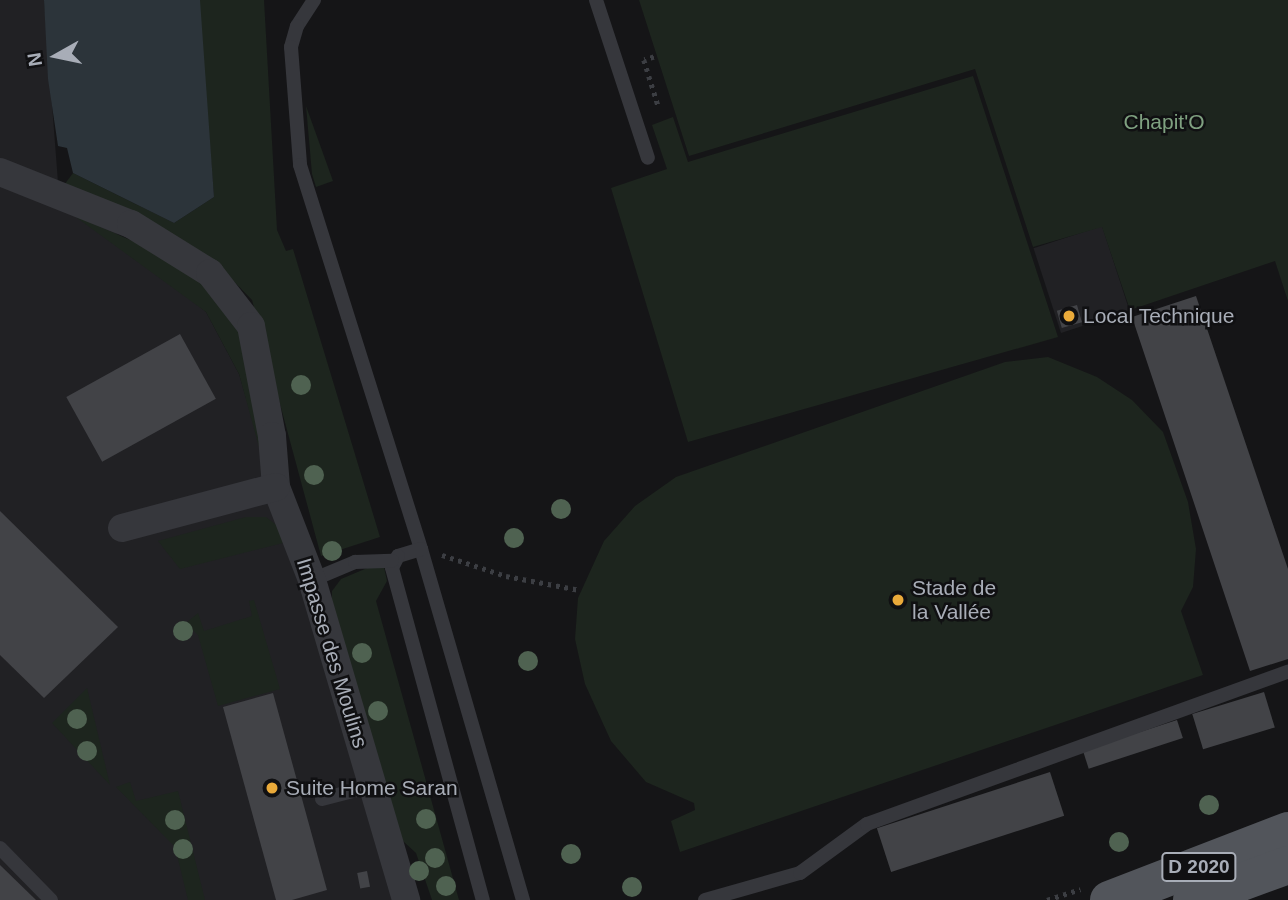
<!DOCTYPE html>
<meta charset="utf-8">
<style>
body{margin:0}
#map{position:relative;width:1288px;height:900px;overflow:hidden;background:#151517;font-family:Arial,sans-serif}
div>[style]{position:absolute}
.built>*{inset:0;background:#212124;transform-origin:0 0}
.green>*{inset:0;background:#1d251e}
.water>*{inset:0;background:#2c343a}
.building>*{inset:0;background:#424347;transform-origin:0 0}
.path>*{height:4.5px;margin-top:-2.25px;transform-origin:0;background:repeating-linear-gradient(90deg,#3c3e43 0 3.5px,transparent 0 8.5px)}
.service>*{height:14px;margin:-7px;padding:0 7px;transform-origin:7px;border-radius:7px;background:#36373c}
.minor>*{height:28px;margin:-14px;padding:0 14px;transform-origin:14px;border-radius:14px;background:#36373c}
.primary>*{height:38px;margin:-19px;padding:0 19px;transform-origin:19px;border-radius:19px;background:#52555b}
.trees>*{width:20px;height:20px;margin:-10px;border-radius:50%;background:#4f6251}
.dots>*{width:19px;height:19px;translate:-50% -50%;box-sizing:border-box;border:4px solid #101012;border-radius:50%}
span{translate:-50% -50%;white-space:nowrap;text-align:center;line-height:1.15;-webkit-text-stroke:5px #101012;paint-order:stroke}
.shield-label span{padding:2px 5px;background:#101012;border:2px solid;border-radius:5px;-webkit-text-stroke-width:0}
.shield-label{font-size:19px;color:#a8adb7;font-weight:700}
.park-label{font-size:21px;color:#7fa180}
.poi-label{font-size:21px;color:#a8adb7}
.left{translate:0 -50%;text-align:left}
.street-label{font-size:21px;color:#a8adb7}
.north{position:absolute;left:21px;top:21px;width:70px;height:70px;-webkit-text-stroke:5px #101012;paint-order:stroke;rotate:261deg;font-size:19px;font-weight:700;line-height:28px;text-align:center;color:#a8adb7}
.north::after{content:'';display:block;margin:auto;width:24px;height:32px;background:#a8adb7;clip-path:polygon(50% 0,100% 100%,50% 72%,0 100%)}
</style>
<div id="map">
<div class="built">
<div style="clip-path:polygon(0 0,44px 0,58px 182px,206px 312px,239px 374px,393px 900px,0 900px)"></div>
<div style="left:1102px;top:226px;width:89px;height:72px;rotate:72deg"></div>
</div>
<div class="green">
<div style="clip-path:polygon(198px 0,264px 0,277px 230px,286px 251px,293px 249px,380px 537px,321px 556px,252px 300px,211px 258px,64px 185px,73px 173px,174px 223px,214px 197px)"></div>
<div style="clip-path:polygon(639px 0,1288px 0,1288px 301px,1275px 261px,1130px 310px,1102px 227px,1033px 247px,975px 69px,689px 156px)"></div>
<div style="clip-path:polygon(973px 76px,1058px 337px,688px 442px,611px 188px,667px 169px,652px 125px,673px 117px,688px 162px)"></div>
<div style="clip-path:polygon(306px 106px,333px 181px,316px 187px,312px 174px)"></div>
<div style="clip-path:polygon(73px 215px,160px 253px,198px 279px,242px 336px,265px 469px,239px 374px,206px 312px)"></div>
<div style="clip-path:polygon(1048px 357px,1097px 377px,1132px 400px,1163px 432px,1188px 502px,1196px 549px,1193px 587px,1181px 611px,1203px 675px,680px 852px,671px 821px,695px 810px,694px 803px,646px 782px,611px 741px,585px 684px,575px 639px,578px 598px,604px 541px,635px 506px,676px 477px,1005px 362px)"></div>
<div style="clip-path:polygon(246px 517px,266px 517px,279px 527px,283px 543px,180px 569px,158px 541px)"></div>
<div style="clip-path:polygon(372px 566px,384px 567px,387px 581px,376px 601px,459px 900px,432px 900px,416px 853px,393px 832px,332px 607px,332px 591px,341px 579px)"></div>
<div style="clip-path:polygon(254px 600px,280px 689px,218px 706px,198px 635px,186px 623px,198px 613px,204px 631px,252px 616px,249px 601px)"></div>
<div style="clip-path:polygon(87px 688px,110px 785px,52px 723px)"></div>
<div style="clip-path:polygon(130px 782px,136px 801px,178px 791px,205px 900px,188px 900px,175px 847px,116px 787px)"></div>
</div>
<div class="water">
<div style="clip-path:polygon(44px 0,200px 0,214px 197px,174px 223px,73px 173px,67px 148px,58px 146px,48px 79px)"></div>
</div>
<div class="building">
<div style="clip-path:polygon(1196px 296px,1288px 569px,1288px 659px,1250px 671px,1132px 317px)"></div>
<div style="left:1077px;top:305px;width:18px;height:21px;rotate:74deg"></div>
<div style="left:180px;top:334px;width:74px;height:130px;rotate:61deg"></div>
<div style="clip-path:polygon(0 511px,118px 627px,44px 698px,0 655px)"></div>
<div style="left:1264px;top:692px;width:37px;height:75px;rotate:73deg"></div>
<div style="clip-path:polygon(273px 693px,327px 890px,292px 900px,276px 900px,223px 707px)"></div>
<div style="left:1177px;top:720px;width:19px;height:99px;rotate:72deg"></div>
<div style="left:1050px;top:772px;width:46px;height:182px;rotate:72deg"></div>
<div style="clip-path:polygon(0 865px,36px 900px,0 900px)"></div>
<div style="left:367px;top:871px;width:16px;height:10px;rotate:79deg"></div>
</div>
<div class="path">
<div style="left:654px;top:57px;width:10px;rotate:163deg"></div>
<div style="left:644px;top:60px;width:47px;rotate:72.7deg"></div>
<div style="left:442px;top:555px;width:67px;rotate:18.2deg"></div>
<div style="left:506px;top:576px;width:75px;rotate:10.7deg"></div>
<div style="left:1047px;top:900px;width:35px;rotate:-18deg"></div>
</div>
<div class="service">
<div style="left:314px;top:0;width:31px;rotate:123deg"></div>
<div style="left:297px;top:26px;width:22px;rotate:106deg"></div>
<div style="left:291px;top:47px;width:118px;rotate:85.6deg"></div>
<div style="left:300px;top:165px;width:403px;rotate:72.5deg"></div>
<div style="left:421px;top:549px;width:366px;rotate:73.8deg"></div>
<div style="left:596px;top:0;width:166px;rotate:71.8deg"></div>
<div style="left:421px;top:549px;width:24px;rotate:163deg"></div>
<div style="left:398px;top:556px;width:13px;rotate:117deg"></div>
<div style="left:392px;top:568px;width:344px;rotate:74.7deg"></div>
<div style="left:312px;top:580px;width:47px;rotate:-22.7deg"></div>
<div style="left:355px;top:562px;width:37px;rotate:-2deg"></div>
<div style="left:322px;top:799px;width:52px;rotate:-14.6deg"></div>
<div style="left:0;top:848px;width:73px;rotate:45.6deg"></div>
<div style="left:705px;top:900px;width:99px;rotate:-15.9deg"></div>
<div style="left:800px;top:873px;width:83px;rotate:-36.2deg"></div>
<div style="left:867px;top:824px;width:448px;rotate:-19.9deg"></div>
</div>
<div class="minor">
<div style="left:0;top:172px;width:141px;rotate:21.7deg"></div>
<div style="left:131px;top:224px;width:93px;rotate:31.8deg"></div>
<div style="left:210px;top:273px;width:67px;rotate:52.3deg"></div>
<div style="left:251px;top:326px;width:112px;rotate:79.2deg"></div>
<div style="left:272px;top:436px;width:51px;rotate:85.5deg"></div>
<div style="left:276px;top:487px;width:100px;rotate:68.8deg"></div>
<div style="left:312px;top:580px;width:334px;rotate:73.6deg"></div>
<div style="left:122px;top:528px;width:159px;rotate:-14.9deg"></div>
</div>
<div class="primary">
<div style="left:1109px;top:900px;width:192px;rotate:-21.1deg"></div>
<div style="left:1192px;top:900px;width:102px;rotate:-20deg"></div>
</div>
<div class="trees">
<div style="left:301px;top:385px"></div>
<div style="left:314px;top:475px"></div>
<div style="left:561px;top:509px"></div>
<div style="left:514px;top:538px"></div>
<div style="left:332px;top:551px"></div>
<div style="left:183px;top:631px"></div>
<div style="left:362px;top:653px"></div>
<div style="left:528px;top:661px"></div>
<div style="left:378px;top:711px"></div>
<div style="left:77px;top:719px"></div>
<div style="left:87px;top:751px"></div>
<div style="left:1209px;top:805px"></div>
<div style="left:426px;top:819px"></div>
<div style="left:175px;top:820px"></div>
<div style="left:1119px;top:842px"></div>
<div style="left:183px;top:849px"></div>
<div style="left:571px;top:854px"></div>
<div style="left:435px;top:858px"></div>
<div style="left:419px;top:871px"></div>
<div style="left:446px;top:886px"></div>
<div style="left:632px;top:887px"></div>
</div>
<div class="dots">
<div style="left:1069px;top:316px;background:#eaaa3a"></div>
<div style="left:898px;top:600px;background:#eaaa3a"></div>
<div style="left:272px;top:788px;background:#eaaa3a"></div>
</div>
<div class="shield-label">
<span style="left:1199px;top:867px">D 2020</span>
</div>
<div class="park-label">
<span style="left:1164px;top:122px">Chapit'O</span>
</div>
<div class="poi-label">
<span class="left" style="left:1083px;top:316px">Local Technique</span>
<span class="left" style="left:912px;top:600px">Stade de<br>la Vallée</span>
<span class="left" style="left:286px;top:788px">Suite Home Saran</span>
</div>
<div class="street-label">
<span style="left:332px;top:653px;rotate:73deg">Impasse des Moulins</span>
</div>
<div class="north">N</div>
</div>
